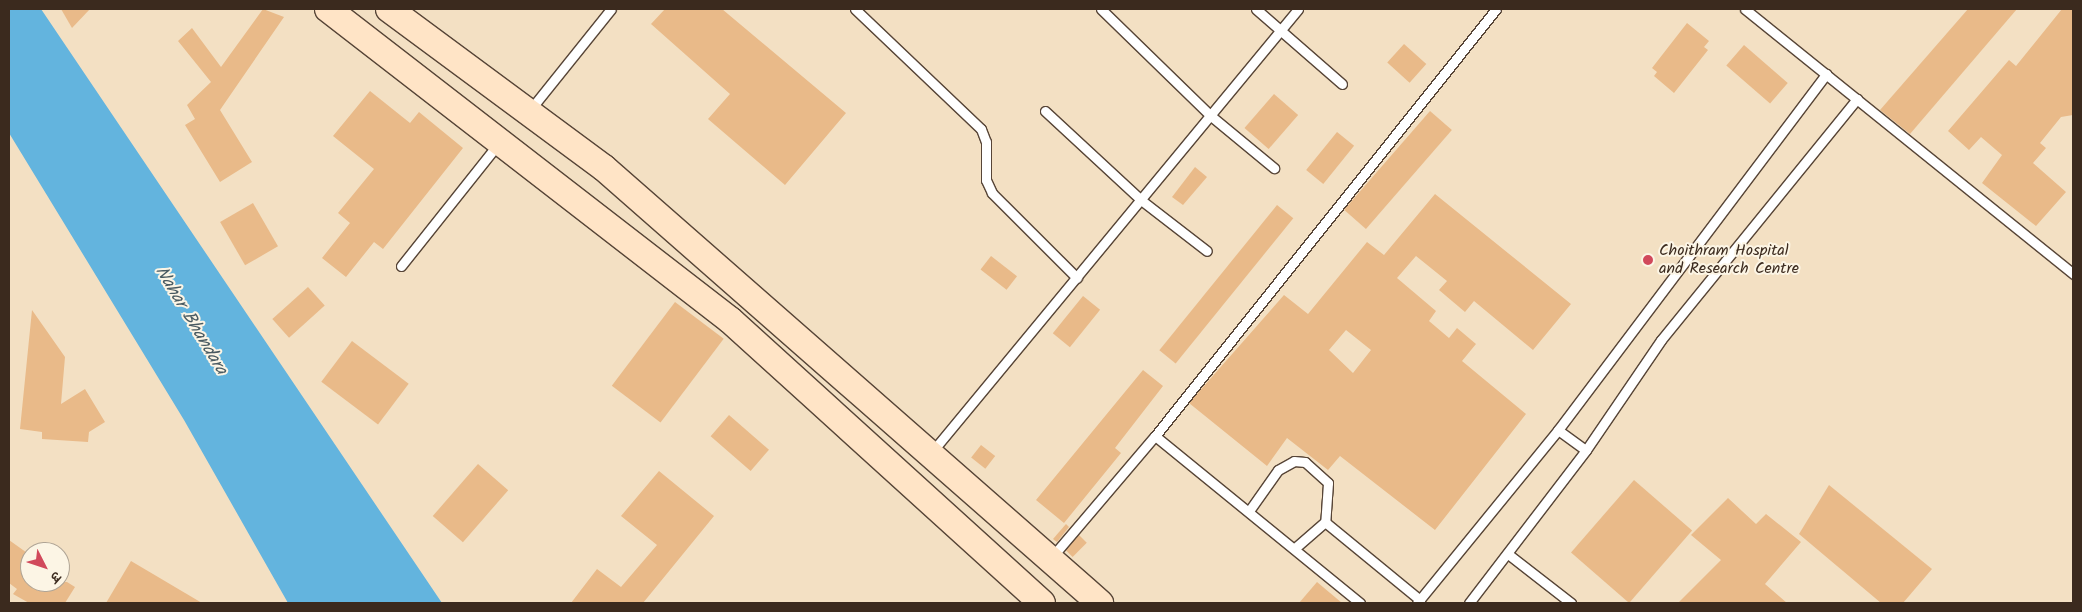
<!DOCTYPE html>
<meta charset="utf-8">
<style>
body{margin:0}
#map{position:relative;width:2082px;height:612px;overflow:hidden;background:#f3e0c3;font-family:Kalam,"Playpen Sans Deva",sans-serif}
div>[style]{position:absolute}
.water>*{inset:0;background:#63b4de}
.building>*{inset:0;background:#e9ba89;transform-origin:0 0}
.roads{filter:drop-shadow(1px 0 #574537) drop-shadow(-1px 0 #574537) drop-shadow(0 1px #574537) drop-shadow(0 -1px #574537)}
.service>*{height:9px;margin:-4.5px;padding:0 4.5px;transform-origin:4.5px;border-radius:4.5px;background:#fff}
.secondary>*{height:26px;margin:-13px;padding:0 13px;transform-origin:13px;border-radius:13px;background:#ffe4c6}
.dots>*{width:14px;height:14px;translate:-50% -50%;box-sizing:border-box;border:2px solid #fcf5e5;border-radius:50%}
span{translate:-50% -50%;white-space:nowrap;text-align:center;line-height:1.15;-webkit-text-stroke:4px #fcf5e5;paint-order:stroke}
.poi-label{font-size:16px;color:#3b2a1e}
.left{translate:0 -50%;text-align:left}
.water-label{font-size:18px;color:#495a61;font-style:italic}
.frame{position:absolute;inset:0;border:10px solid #3b2a1e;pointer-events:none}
.north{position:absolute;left:20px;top:542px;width:50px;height:50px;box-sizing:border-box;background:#fcf5e5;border:1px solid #afa495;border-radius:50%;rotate:131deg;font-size:14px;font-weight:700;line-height:20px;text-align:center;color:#3b2a1e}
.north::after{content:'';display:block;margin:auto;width:18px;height:22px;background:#d1495b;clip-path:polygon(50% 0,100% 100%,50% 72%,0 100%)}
</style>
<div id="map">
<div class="water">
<div style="clip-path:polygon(9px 9px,41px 9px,442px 603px,288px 603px,184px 420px,9px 133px)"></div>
</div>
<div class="building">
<div style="clip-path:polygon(61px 9px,90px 9px,72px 28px)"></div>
<div style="clip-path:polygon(263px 9px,284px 17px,220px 110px,252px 162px,220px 182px,185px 125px,195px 119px,187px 105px,211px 82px,178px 41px,192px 28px,221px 67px)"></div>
<div style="clip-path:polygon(665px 9px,722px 9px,846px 113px,785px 185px,708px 119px,730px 94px,651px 24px)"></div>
<div style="clip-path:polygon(1968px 9px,2017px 9px,1910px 134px,1880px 110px)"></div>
<div style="clip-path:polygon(2062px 9px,2073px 9px,2073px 115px,2061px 117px,2040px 143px,2046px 148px,2033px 163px,2066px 192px,2036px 226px,1982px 183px,2002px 155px,1981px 137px,1969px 150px,1948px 131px,2009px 60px,2016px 66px)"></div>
<div style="clip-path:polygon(1687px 23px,1709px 41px,1704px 47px,1708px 50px,1674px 93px,1654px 76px,1657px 72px,1652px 68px)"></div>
<div style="left:1404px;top:44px;width:30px;height:25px;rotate:42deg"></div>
<div style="left:1744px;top:45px;width:58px;height:27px;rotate:41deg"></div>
<div style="clip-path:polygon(370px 91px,410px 123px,419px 112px,463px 148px,383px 249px,374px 242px,346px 277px,322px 258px,350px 223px,338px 213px,374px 169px,333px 136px)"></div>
<div style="left:1274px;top:94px;width:32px;height:45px;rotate:41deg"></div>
<div style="left:1430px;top:111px;width:29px;height:131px;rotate:41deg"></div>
<div style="left:1337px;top:132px;width:22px;height:49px;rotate:39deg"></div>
<div style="clip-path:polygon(1195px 167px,1207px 177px,1183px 205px,1172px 197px)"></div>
<div style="clip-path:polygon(evenodd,1435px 194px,1571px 304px,1533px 350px,1474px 301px,1465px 312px,1439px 290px,1447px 281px,1416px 256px,1397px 278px,1436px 311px,1429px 321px,1449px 338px,1457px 328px,1476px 344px,1462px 361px,1526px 414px,1435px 530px,1340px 456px,1328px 470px,1287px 438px,1267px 466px,1189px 403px,1284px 295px,1308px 314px,1367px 242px,1384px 255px,1435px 194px,1346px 330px,1371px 350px,1353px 373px,1329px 350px,1346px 330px)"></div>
<div style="left:253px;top:203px;width:50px;height:38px;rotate:60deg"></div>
<div style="left:1277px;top:205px;width:21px;height:187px;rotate:39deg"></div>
<div style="left:991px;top:256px;width:33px;height:17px;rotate:38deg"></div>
<div style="left:308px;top:287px;width:25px;height:48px;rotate:48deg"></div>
<div style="left:1083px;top:296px;width:22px;height:48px;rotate:39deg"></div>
<div style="left:675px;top:302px;width:61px;height:105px;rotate:37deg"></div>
<div style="clip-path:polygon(32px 310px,65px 357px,61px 404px,85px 389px,105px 422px,89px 432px,88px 442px,42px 439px,42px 432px,20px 429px)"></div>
<div style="left:352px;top:341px;width:71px;height:51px;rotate:37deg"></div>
<div style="clip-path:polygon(1143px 370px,1163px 386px,1115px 448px,1121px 453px,1064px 523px,1036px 500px)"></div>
<div style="left:729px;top:415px;width:53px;height:28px;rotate:41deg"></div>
<div style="left:981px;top:445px;width:18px;height:16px;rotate:38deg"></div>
<div style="left:478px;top:464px;width:40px;height:69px;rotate:41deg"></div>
<div style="clip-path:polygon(659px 471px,714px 516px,643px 603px,571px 603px,597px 569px,621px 587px,657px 545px,621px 516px)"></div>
<div style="left:1634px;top:480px;width:77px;height:96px;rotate:41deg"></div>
<div style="clip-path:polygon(1829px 485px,1932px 569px,1903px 603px,1881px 603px,1799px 534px)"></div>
<div style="clip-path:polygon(1728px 498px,1756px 524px,1766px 514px,1801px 542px,1765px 584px,1787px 603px,1678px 603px,1721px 560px,1691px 535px)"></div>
<div style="clip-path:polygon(1066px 524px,1069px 527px,1057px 542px,1053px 539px)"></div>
<div style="left:1079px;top:535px;width:11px;height:20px;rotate:45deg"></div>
<div style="clip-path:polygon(9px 540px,30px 555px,30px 582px,67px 582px,75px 587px,65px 603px,29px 603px,13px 594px,17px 589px,9px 583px)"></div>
<div style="clip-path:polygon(131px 561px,202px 603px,106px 603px)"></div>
<div style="clip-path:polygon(1317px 582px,1342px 603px,1299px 603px)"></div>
</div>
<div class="roads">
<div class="service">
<div style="left:855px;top:9px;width:174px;rotate:43.6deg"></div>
<div style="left:981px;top:129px;width:14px;rotate:69deg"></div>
<div style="left:986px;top:142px;width:38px;rotate:90deg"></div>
<div style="left:986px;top:180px;width:14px;rotate:65deg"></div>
<div style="left:992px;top:193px;width:120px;rotate:45deg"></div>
<div style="left:1101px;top:9px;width:153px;rotate:44.2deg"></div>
<div style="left:1211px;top:116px;width:82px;rotate:39.5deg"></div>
<div style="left:1256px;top:9px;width:114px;rotate:41.1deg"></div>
<div style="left:1745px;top:9px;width:422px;rotate:38.9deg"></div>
<div style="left:530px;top:110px;width:129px;rotate:-51.3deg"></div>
<div style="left:1045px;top:111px;width:131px;rotate:42.8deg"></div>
<div style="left:1141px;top:200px;width:83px;rotate:37.7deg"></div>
<div style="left:401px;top:266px;width:157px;rotate:-51.5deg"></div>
<div style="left:1558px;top:430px;width:34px;rotate:36deg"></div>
<div style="left:931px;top:453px;width:576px;rotate:-50.42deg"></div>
<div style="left:1249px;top:511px;width:50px;rotate:-54.7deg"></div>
<div style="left:1278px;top:470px;width:18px;rotate:-29deg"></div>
<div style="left:1294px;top:461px;width:11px;rotate:5deg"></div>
<div style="left:1305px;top:462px;width:31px;rotate:42deg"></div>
<div style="left:1328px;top:483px;width:39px;rotate:94deg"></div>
<div style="left:1325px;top:522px;width:123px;rotate:39.4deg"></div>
<div style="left:1295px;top:548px;width:40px;rotate:-41deg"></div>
<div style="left:1508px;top:554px;width:80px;rotate:37.9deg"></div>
<div style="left:1051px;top:558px;width:160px;rotate:-49.6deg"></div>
<div style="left:1360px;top:603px;width:264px;rotate:-140.8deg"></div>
<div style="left:1155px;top:436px;width:546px;rotate:-51.39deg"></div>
<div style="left:1417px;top:603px;width:223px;rotate:-50.8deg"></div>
<div style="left:1558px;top:430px;width:446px;rotate:-53deg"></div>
<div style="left:1469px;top:603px;width:193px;rotate:-52.6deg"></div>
<div style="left:1586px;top:450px;width:133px;rotate:-55.7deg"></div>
<div style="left:1661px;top:340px;width:311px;rotate:-50.9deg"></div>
</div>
<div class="secondary">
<div style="left:328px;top:9px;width:508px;rotate:37.73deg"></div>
<div style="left:730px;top:320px;width:421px;rotate:42.2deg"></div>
<div style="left:389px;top:9px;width:267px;rotate:36.5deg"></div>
<div style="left:604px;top:168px;width:660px;rotate:41.25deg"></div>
</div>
</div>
<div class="dots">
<div style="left:1648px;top:260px;background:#d1495b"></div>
</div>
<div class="poi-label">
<span class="left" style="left:1659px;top:260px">Choithram Hospital<br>and Research Centre</span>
</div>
<div class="water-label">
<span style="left:190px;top:321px;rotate:59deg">Nahar Bhandara</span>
</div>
<div class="frame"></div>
<div class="north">उ</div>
</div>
